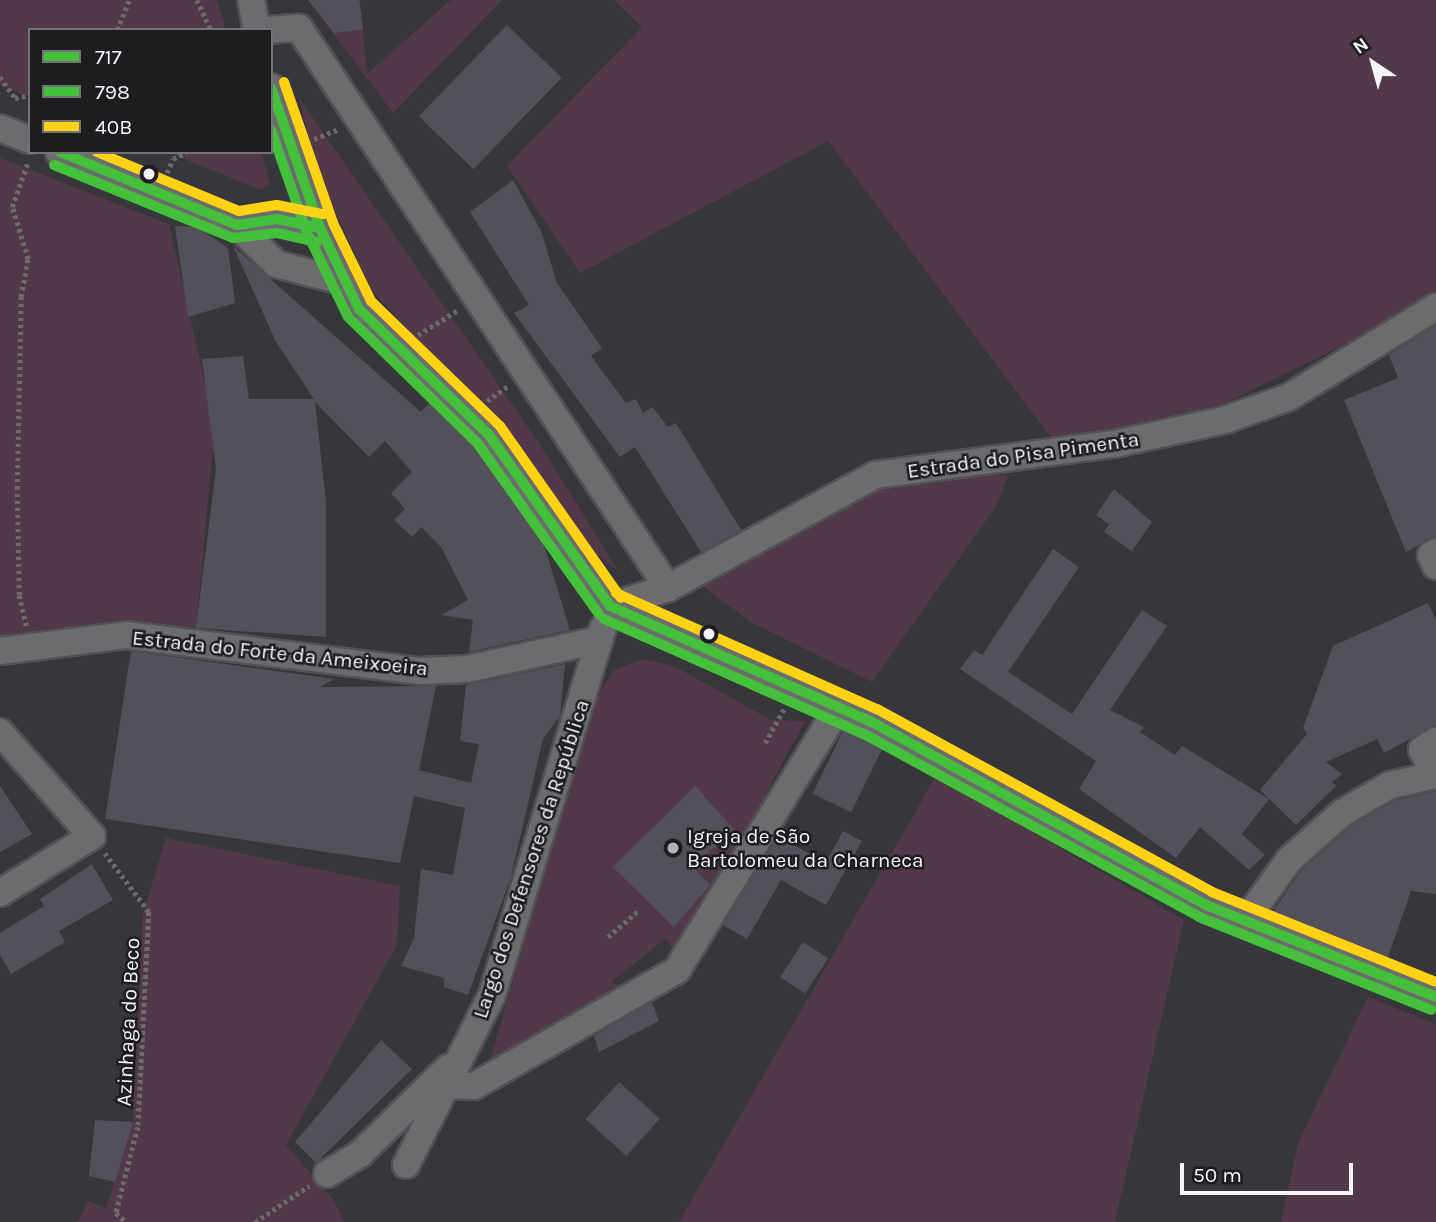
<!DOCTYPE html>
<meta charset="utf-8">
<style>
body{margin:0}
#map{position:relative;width:1436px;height:1222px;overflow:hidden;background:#36363b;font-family:Karla,sans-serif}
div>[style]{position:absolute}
.green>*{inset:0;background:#513949}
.building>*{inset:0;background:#545059;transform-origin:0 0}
.path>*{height:4.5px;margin-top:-2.25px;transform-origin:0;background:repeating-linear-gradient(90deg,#6b6b6e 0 3.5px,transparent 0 7px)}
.roads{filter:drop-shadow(2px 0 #525256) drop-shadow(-2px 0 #525256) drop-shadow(0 2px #525256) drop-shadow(0 -2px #525256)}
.minor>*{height:26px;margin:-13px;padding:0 13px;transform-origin:13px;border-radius:13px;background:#6c6c6f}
.bus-1>*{height:10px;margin:-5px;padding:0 5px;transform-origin:5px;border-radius:5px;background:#44c03a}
.bus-2>*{height:10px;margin:-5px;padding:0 5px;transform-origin:5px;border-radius:5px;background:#44c03a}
.bus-3>*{height:10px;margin:-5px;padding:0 5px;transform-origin:5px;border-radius:5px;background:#ffd214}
.dots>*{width:19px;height:19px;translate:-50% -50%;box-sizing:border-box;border:4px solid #1d1d20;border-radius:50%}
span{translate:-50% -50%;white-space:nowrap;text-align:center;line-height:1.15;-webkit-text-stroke:5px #1d1d20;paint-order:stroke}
.street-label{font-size:21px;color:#f4f4f9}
.poi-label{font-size:21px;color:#f4f4f9}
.left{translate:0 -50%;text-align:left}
.legend{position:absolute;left:28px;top:28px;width:245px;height:126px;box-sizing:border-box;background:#1d1d20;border:2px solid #737377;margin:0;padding:9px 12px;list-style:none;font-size:21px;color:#f4f4f9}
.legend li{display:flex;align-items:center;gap:14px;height:35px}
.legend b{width:35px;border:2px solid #737377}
.north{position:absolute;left:1338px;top:28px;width:70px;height:70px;-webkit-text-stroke:5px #1d1d20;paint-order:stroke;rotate:324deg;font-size:19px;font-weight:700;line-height:28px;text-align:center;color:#f4f4f9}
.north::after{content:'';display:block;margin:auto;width:24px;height:32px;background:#f4f4f9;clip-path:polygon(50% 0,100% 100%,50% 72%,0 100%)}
.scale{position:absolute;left:1180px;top:1163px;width:173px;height:32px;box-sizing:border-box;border:4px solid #f4f4f9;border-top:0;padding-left:9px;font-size:21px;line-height:24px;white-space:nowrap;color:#f4f4f9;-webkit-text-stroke:5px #1d1d20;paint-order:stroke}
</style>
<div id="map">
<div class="green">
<div style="clip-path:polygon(0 0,217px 0,226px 30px,30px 30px,30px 97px,0 85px)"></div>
<div style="clip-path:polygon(308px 0,360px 0,367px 74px,451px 0,502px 0,393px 113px)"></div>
<div style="clip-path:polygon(614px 0,1436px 0,1436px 300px,1201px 415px,1054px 442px,828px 141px,580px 273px,507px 166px,642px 27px)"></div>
<div style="clip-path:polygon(299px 98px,539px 443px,619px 572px,589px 548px,532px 467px,371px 289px,317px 171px)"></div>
<div style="clip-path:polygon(167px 152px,261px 152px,270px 184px,262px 190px)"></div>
<div style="clip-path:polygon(0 158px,169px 224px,215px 427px,196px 628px,127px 621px,0 640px)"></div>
<div style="clip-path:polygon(976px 475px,1008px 475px,997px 505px,872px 682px,751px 622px,701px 585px,868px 492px)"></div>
<div style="clip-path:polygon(643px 659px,674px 666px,771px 720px,805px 721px,765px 796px,774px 811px,678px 953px,665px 939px,611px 982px,625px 988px,489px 1064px,594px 701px,614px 670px)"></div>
<div style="clip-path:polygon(936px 776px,1184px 920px,1115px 1222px,679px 1222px)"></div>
<div style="clip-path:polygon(166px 838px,400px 886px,397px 945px,286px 1145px,334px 1200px,344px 1222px,78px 1222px,88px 1201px,106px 1208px,133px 1122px,143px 914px)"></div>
<div style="clip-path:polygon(1368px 997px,1436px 1024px,1436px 1222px,1281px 1222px,1298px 1143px)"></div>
</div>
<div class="building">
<div style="clip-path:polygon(308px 0,359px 0,363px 29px,334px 33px)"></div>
<div style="left:507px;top:25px;width:76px;height:127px;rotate:44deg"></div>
<div style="clip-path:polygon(513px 180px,541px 231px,557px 283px,602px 348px,591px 356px,626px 403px,636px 399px,643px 413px,652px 407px,668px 427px,676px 423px,741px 530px,701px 552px,635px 447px,620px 457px,514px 313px,529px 305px,470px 212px)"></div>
<div style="clip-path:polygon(175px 226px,197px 227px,228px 248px,235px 303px,188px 317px)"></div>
<div style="clip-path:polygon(233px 246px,421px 412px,431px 401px,479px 448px,542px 538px,570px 630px,469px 652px,473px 620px,441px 615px,468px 600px,441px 547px,421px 527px,412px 537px,394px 520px,405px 509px,391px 493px,412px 472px,385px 441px,369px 457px,315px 402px,326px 502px,326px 637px,196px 628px,216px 469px,202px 359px,243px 356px,249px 399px,314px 399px,276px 342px)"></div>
<div style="clip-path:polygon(1436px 325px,1436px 536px,1406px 552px,1344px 400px,1398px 378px,1389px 355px)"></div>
<div style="clip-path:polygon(1114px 489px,1152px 522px,1132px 551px,1104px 532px,1109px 524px,1096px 515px)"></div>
<div style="clip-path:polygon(1053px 549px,1079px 567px,1008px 672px,1072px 714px,1142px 610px,1167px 626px,1110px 710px,1144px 727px,1140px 732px,1175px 755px,1182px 746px,1269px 799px,1242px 834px,1265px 855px,1249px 870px,1200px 827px,1176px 858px,1079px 789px,1096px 761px,960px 669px,974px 650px,982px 655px)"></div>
<div style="clip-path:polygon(1428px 603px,1436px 620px,1436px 725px,1384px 753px,1377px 739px,1326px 762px,1342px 774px,1332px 782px,1336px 786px,1296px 825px,1260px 790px,1307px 734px,1303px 728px,1333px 646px)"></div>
<div style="clip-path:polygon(131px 651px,334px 679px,320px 687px,436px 686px,419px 770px,471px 783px,479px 744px,460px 741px,466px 685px,565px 664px,560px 716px,543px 739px,511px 877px,468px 995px,444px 987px,444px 978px,401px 966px,414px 938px,421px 869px,453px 875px,465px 808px,414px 796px,400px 863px,105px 819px)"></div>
<div style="left:845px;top:727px;width:43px;height:74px;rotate:26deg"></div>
<div style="clip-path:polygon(0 786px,32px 834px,0 852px)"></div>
<div style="clip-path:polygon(695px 786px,734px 829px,693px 867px,710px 885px,674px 927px,613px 867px)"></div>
<div style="clip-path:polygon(1436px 791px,1436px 894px,1411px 891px,1387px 960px,1271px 914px,1301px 871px,1351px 826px,1396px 800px)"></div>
<div style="clip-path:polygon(843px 831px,862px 841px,826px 905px,781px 880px,747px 939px,723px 925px,778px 836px,826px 863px)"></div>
<div style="clip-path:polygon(92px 864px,113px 900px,59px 931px,65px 942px,11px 974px,0 955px,0 933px,44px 906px,40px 899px)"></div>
<div style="left:803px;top:942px;width:30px;height:42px;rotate:33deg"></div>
<div style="clip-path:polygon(652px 1002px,659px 1021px,599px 1052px,594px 1036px)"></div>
<div style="clip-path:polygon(381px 1040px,412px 1069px,316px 1163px,295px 1142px)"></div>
<div style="left:619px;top:1082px;width:55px;height:50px;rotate:42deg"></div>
<div style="clip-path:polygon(95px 1120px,133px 1122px,115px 1182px,89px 1176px)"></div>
</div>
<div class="path">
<div style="left:197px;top:0;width:33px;rotate:65deg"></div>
<div style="left:117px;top:30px;width:32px;rotate:-68deg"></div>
<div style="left:0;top:77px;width:26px;rotate:54deg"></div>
<div style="left:15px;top:98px;width:15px;rotate:-11deg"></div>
<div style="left:314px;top:139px;width:27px;rotate:-22deg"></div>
<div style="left:167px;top:173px;width:15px;rotate:-67deg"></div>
<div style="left:173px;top:159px;width:15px;rotate:-28deg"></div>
<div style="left:418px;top:335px;width:47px;rotate:-32deg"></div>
<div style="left:487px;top:401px;width:26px;rotate:-36deg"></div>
<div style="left:26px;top:626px;width:32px;rotate:-103deg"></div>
<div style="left:19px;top:595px;width:106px;rotate:-91.1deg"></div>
<div style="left:17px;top:489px;width:192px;rotate:-88.8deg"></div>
<div style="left:21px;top:297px;width:39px;rotate:-80deg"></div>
<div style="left:28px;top:259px;width:54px;rotate:-107.1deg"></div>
<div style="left:12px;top:207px;width:48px;rotate:-70.4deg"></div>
<div style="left:765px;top:743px;width:41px;rotate:-60.9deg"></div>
<div style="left:105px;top:853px;width:74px;rotate:53.3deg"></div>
<div style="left:149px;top:912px;width:215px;rotate:92.9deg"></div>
<div style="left:138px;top:1127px;width:89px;rotate:104.3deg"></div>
<div style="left:116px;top:1213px;width:13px;rotate:42deg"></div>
<div style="left:608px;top:937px;width:40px;rotate:-41deg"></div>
<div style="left:255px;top:1222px;width:65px;rotate:-33.7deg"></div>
</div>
<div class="roads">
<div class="minor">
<div style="left:251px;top:0;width:31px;rotate:79deg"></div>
<div style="left:267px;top:30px;width:32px;rotate:-4deg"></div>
<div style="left:299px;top:28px;width:671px;rotate:56.62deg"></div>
<div style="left:271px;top:87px;width:149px;rotate:70.8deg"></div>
<div style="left:320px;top:228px;width:90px;rotate:64.3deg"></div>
<div style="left:359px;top:309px;width:181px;rotate:44.1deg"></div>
<div style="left:489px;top:435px;width:209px;rotate:54.7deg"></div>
<div style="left:0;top:128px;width:32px;rotate:22deg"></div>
<div style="left:59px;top:152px;width:192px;rotate:22.3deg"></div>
<div style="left:237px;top:225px;width:55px;rotate:45deg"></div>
<div style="left:276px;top:264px;width:71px;rotate:14.6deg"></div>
<div style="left:237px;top:225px;width:40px;rotate:-8.5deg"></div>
<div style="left:277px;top:219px;width:44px;rotate:11.8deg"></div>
<div style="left:1436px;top:552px;width:6px;rotate:149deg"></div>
<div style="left:1431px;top:555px;width:12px;rotate:66deg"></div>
<div style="left:610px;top:606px;width:284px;rotate:23.9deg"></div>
<div style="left:870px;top:721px;width:383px;rotate:28.7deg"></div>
<div style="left:1206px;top:905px;width:248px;rotate:21.8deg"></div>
<div style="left:610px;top:606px;width:61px;rotate:-17.2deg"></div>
<div style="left:668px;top:588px;width:236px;rotate:-28.6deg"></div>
<div style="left:875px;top:475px;width:241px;rotate:-7.4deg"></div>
<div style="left:1114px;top:444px;width:114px;rotate:-12.2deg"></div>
<div style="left:1225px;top:420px;width:68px;rotate:-19.8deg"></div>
<div style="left:1289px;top:397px;width:172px;rotate:-31.5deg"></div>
<div style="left:0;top:651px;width:127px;rotate:-7.2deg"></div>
<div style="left:126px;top:635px;width:296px;rotate:7deg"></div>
<div style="left:420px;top:671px;width:47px;rotate:-2.4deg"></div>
<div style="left:467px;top:669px;width:135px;rotate:-12.4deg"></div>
<div style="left:0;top:732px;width:139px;rotate:48.5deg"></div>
<div style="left:92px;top:836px;width:108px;rotate:148.2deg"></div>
<div style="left:1435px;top:775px;width:28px;rotate:-117deg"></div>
<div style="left:1422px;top:750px;width:17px;rotate:-33deg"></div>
<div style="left:1245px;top:921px;width:75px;rotate:-54.2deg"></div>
<div style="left:1289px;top:860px;width:71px;rotate:-41.6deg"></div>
<div style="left:1342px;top:813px;width:56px;rotate:-30.3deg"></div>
<div style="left:1390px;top:785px;width:47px;rotate:-12.3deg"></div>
<div style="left:447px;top:1085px;width:27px;rotate:2deg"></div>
<div style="left:474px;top:1086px;width:234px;rotate:-29.7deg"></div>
<div style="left:677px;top:970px;width:308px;rotate:-58.4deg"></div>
<div style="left:406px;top:1165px;width:191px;rotate:-63.2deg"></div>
<div style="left:492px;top:995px;width:383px;rotate:-73.2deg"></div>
<div style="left:327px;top:1174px;width:39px;rotate:-31deg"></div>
<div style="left:360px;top:1154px;width:124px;rotate:-44.3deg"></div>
</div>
</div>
<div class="bus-1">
<div style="left:271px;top:88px;width:148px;rotate:70.7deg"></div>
<div style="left:320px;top:228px;width:90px;rotate:64.3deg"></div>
<div style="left:359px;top:309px;width:181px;rotate:44.1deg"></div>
<div style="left:489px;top:435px;width:209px;rotate:54.7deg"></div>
<div style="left:60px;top:152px;width:191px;rotate:22.4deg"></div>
<div style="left:237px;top:225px;width:40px;rotate:-8.5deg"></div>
<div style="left:277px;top:219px;width:44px;rotate:11.8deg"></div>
<div style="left:610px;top:606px;width:284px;rotate:23.9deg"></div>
<div style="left:870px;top:721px;width:383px;rotate:28.7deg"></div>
<div style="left:1206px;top:905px;width:248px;rotate:21.8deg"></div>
</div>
<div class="bus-2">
<div style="left:271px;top:130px;width:109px;rotate:70.7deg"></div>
<div style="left:307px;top:233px;width:93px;rotate:64deg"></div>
<div style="left:348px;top:317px;width:182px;rotate:44.3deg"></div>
<div style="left:478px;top:444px;width:209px;rotate:54.6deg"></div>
<div style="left:54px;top:165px;width:193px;rotate:22.2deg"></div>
<div style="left:233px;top:238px;width:44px;rotate:-6.5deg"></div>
<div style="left:277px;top:233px;width:41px;rotate:12.7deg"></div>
<div style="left:604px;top:619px;width:284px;rotate:23.9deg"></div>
<div style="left:864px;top:734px;width:382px;rotate:28.6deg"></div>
<div style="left:1199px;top:917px;width:250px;rotate:21.8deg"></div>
</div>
<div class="bus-3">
<div style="left:284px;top:82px;width:149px;rotate:70.8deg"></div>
<div style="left:333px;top:223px;width:87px;rotate:64deg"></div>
<div style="left:371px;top:301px;width:180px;rotate:44.1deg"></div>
<div style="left:500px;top:426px;width:210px;rotate:54.9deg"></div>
<div style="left:97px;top:152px;width:154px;rotate:22.6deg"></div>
<div style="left:239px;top:211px;width:38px;rotate:-9deg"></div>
<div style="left:277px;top:205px;width:47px;rotate:11.1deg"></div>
<div style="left:616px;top:593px;width:286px;rotate:24deg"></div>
<div style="left:877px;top:709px;width:382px;rotate:28.6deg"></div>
<div style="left:1212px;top:892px;width:241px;rotate:21.9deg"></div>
</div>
<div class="dots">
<div style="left:149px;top:174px;background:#f4f4f9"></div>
<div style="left:709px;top:634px;background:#f4f4f9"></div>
<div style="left:673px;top:848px;background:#b2b2b6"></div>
</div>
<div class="street-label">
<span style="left:1023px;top:455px;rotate:-8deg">Estrada do Pisa Pimenta</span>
<span style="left:280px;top:653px;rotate:6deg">Estrada do Forte da Ameixoeira</span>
<span style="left:531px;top:859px;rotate:-72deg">Largo dos Defensores da República</span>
<span style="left:128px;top:1022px;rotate:-87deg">Azinhaga do Beco</span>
</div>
<div class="poi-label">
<span class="left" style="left:687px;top:848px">Igreja de São<br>Bartolomeu da Charneca</span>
</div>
<ul class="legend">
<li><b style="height:9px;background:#44c03a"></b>717</li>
<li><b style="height:9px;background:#44c03a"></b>798</li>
<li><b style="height:9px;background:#ffd214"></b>40B</li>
</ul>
<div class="north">N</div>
<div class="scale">50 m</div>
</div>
